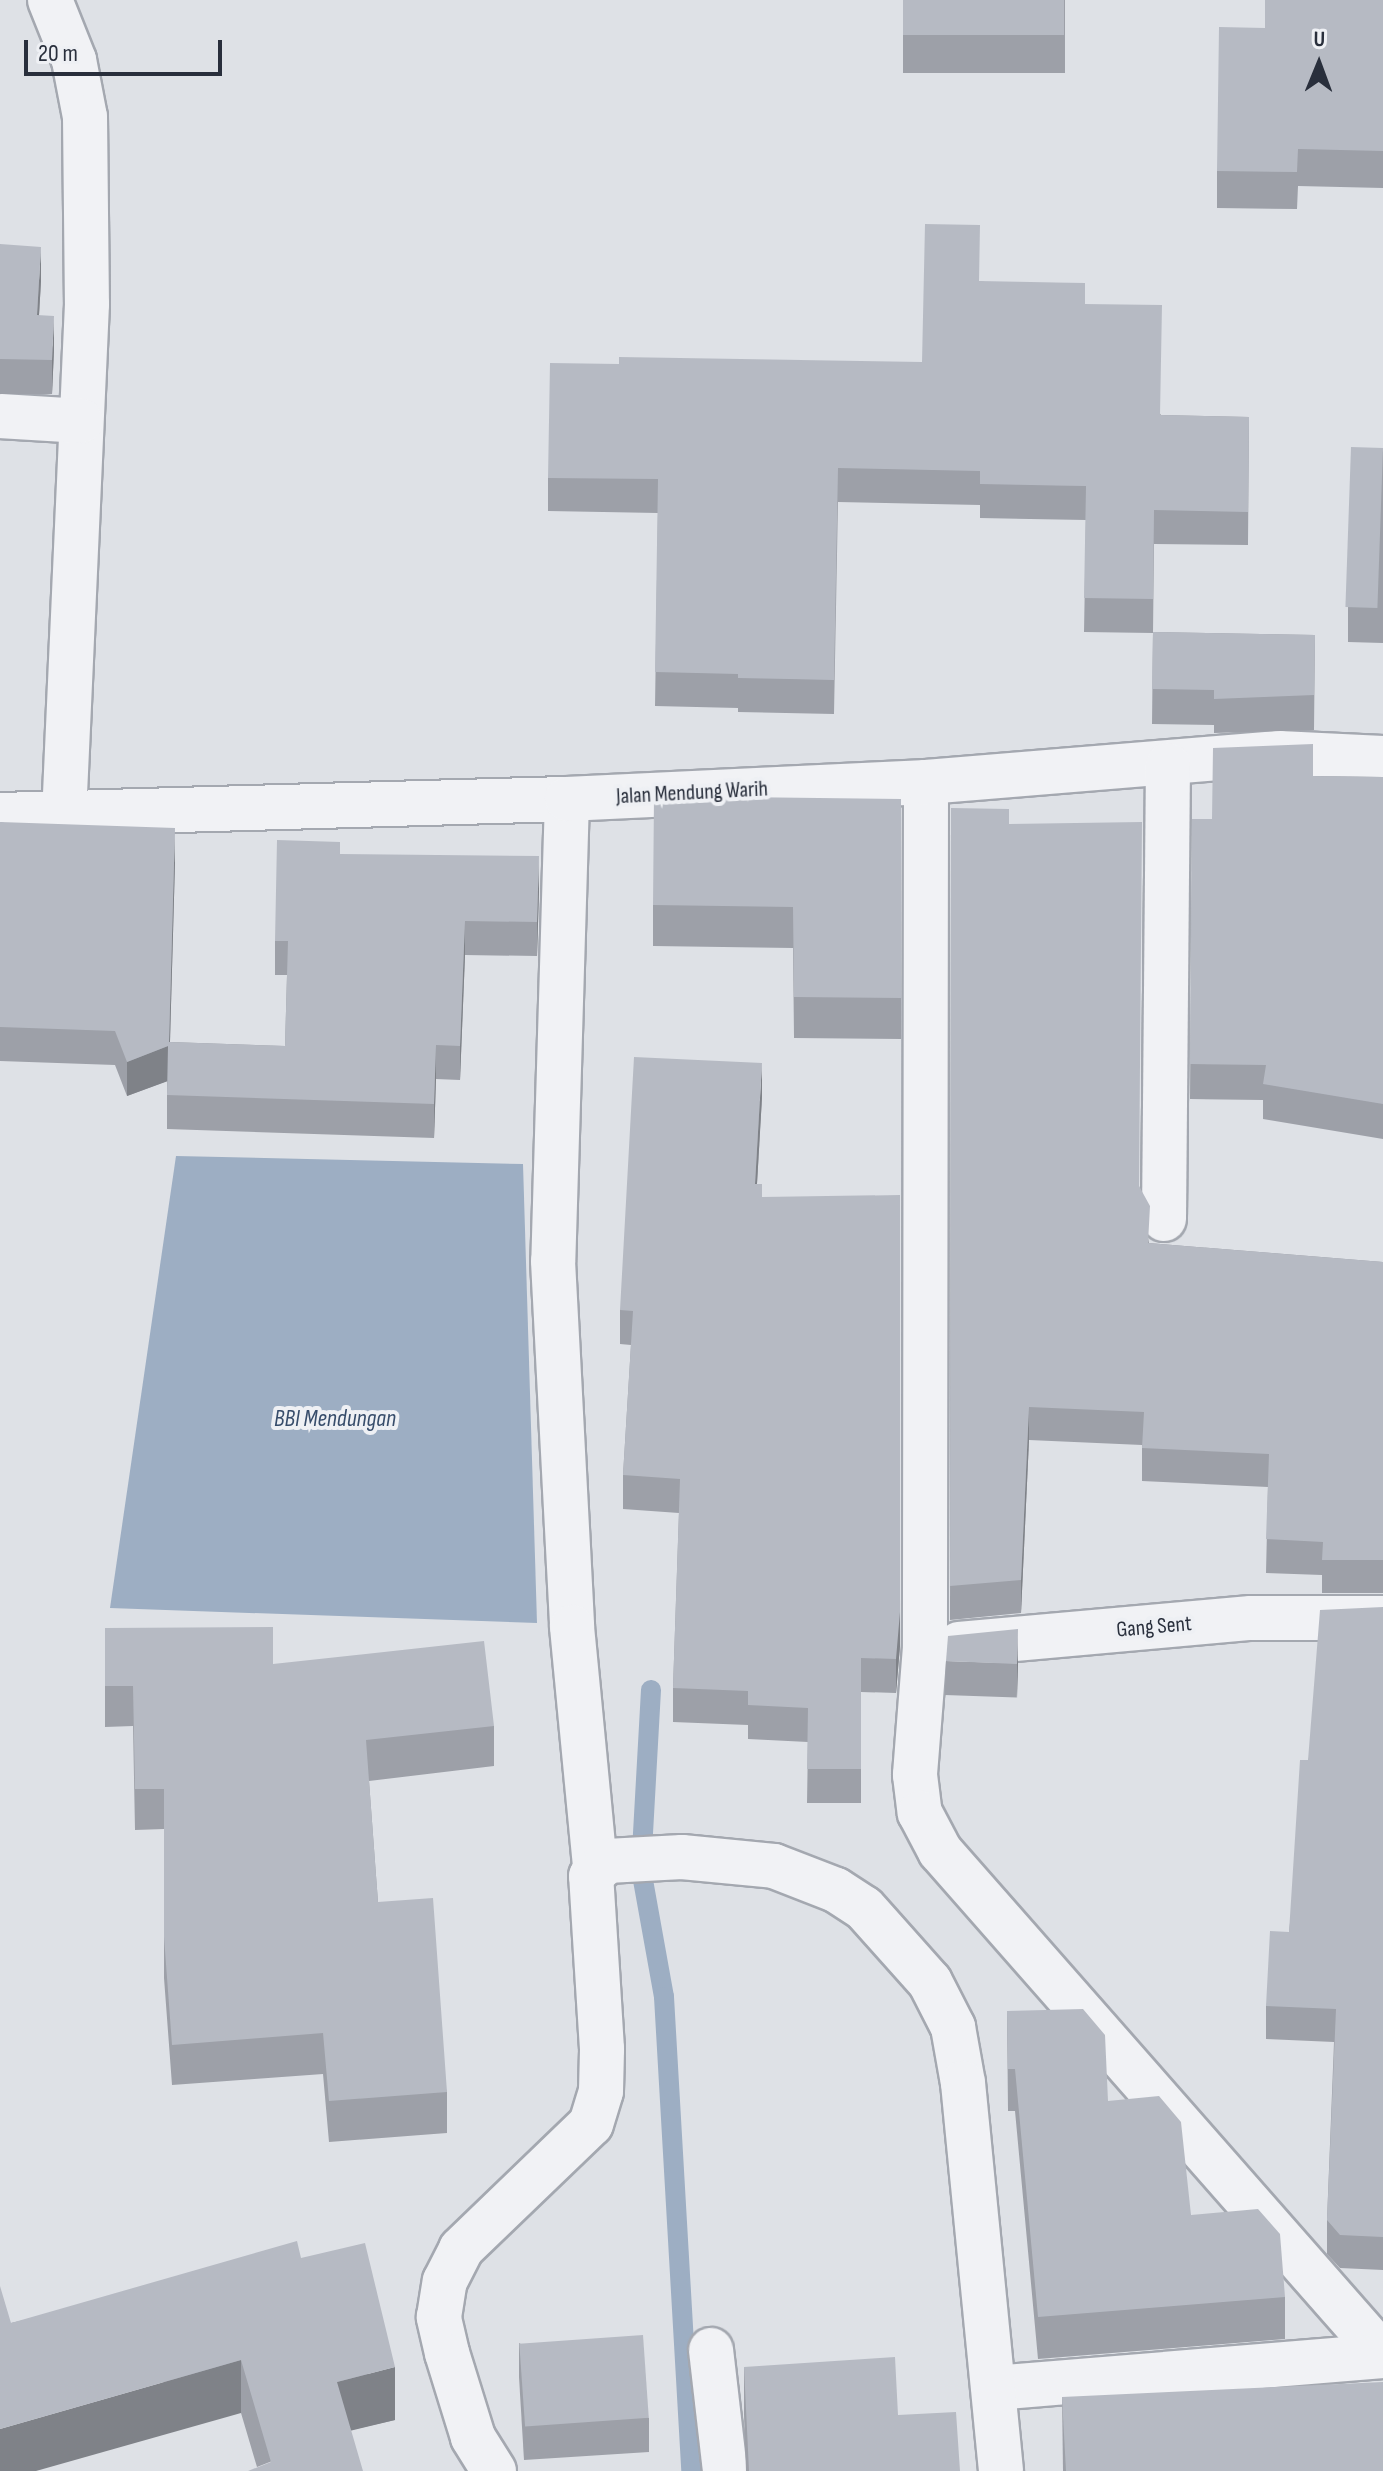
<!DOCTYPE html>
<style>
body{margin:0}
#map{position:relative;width:1383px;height:2471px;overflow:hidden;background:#dee1e6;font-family:"Sofia Sans Condensed",sans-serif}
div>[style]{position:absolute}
.water>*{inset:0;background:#9daec3}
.stream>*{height:20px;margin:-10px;padding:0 10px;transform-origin:10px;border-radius:10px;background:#9daec3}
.roads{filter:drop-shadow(2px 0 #a4a8b0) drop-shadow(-2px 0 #a4a8b0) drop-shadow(0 2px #a4a8b0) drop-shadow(0 -2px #a4a8b0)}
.minor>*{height:44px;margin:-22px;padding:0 22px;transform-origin:22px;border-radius:22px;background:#f1f2f5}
.wall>*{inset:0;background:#9da0a8;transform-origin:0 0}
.shaded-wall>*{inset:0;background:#7f8288}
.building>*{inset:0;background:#b6bac3;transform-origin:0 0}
span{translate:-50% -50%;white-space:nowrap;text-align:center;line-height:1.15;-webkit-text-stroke:8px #eef0f4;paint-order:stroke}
.street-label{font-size:22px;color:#292f3c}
.water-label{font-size:24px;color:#374d6b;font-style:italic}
.north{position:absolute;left:1279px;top:24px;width:80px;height:80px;-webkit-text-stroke:6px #eef0f4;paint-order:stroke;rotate:1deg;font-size:22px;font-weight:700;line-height:32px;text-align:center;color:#292f3c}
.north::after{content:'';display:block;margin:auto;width:28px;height:36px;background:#292f3c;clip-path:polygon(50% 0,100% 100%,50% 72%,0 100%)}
.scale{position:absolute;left:24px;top:40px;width:198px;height:36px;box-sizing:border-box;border:4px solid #292f3c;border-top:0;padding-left:10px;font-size:24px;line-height:28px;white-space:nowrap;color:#292f3c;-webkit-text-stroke:6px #eef0f4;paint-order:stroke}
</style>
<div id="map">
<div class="water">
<div style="clip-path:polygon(176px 1156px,523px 1164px,537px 1623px,110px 1608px)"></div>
</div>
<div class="stream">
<div style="left:651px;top:1690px;width:179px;rotate:93.2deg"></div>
<div style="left:641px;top:1869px;width:130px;rotate:79.8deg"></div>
<div style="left:664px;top:1997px;width:475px;rotate:86.7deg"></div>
</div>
<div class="roads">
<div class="minor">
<div style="left:50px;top:0;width:65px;rotate:68.2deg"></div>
<div style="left:74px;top:60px;width:58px;rotate:79.1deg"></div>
<div style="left:85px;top:117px;width:187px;rotate:89.4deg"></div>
<div style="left:87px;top:304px;width:513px;rotate:92.57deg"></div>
<div style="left:0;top:416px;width:81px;rotate:3.5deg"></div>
<div style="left:926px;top:782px;width:865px;rotate:90.07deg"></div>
<div style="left:925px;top:1647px;width:128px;rotate:94.5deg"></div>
<div style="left:915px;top:1775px;width:38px;rotate:83deg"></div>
<div style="left:920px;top:1813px;width:43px;rotate:62.2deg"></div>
<div style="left:940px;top:1851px;width:671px;rotate:48.69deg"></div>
<div style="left:567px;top:799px;width:462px;rotate:91.7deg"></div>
<div style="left:553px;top:1261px;width:366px;rotate:87deg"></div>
<div style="left:572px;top:1627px;width:242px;rotate:84.5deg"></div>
<div style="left:0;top:815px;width:567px;rotate:-1.62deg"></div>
<div style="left:567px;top:799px;width:359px;rotate:-2.7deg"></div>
<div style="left:926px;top:782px;width:354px;rotate:-4.7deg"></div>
<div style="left:1279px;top:753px;width:104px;rotate:2.8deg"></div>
<div style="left:1164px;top:1219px;width:454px;rotate:-89.5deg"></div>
<div style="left:959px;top:1644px;width:293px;rotate:-5.1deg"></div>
<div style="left:1251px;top:1618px;width:132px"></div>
<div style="left:711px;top:2350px;width:122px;rotate:83.4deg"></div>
<div style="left:994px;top:2388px;width:390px;rotate:-4.7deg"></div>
<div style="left:494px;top:2471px;width:40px;rotate:-122deg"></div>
<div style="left:473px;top:2437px;width:88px;rotate:-107.2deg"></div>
<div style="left:447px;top:2353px;width:37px;rotate:-103deg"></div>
<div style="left:439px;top:2317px;width:36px;rotate:-81deg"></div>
<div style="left:445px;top:2281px;width:36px;rotate:-63deg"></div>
<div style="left:461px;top:2249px;width:180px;rotate:-43.9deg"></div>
<div style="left:591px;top:2124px;width:34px;rotate:-73deg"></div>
<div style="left:601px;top:2091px;width:42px;rotate:-88.6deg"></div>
<div style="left:602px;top:2049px;width:173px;rotate:-93.6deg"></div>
<div style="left:591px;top:1876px;width:22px;rotate:-43deg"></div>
<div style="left:607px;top:1861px;width:75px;rotate:-3.1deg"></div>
<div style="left:682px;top:1857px;width:92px;rotate:5.6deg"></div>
<div style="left:774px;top:1866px;width:66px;rotate:21.2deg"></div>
<div style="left:836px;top:1890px;width:33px;rotate:33deg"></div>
<div style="left:864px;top:1908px;width:99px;rotate:48.3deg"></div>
<div style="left:930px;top:1982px;width:51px;rotate:62.9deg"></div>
<div style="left:953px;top:2027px;width:57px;rotate:79.9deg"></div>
<div style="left:963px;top:2083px;width:390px;rotate:84.4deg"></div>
</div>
</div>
<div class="wall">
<div style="left:903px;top:0;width:162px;height:73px"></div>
<div style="clip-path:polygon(1383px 0,1383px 188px,1298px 186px,1297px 209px,1217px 208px,1217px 171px,1265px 28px)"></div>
<div style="clip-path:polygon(0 244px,41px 281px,39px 315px,54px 350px,52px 394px,0 394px)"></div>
<div style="clip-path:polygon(980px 281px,1085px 304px,1161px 415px,1249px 417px,1248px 545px,1154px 544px,1153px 633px,1084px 632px,1086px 520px,980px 518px,980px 505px,838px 502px,834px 714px,738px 712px,738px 708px,655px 706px,658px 513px,548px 511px,548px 478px,619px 364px,922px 362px)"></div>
<div style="clip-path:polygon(1383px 448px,1383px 643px,1348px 642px,1348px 607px)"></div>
<div style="clip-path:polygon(1153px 632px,1315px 635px,1314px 730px,1214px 733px,1214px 725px,1152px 724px)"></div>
<div style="clip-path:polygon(1313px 776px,1383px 777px,1383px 1139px,1263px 1119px,1263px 1100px,1190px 1099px,1192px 819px,1212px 819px)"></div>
<div style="clip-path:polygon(901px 799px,901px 1039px,794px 1038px,793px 948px,653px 946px,653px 905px)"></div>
<div style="clip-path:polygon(951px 808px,1009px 824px,1139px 1186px,1149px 1243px,1383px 1262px,1383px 1593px,1322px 1593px,1322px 1575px,1266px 1573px,1268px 1487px,1142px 1481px,1142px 1445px,1029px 1440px,1021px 1613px,950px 1620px)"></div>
<div style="clip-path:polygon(0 822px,175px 862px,170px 1042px,285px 1046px,287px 975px,275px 975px,275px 941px,340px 854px,539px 891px,537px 956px,465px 955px,460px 1080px,436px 1079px,434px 1138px,167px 1129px,167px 1081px,127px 1096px,115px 1065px,0 1061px)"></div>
<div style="clip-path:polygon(762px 1097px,757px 1184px,900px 1646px,896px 1693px,861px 1692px,861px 1803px,807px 1803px,808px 1742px,748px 1739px,748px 1725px,673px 1722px,673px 1688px,679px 1513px,623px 1509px,623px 1475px,631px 1345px,620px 1344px,620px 1310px)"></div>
<div style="clip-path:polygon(1383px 1607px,1383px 2270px,1340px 2268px,1327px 2254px,1327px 2220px,1334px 2042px,1266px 2039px,1266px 2006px,1289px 1932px,1308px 1760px)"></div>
<div style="clip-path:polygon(105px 1628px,273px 1664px,494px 1726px,494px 1766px,369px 1781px,378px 1902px,447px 2092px,447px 2133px,329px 2142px,323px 2074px,172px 2085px,164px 1978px,164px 1829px,135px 1830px,133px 1726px,105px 1727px)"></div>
<div style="left:946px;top:1661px;width:72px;height:34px;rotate:2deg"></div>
<div style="clip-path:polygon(1007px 2011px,1108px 2101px,1191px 2215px,1285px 2297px,1285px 2339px,1038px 2359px,1015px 2111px,1008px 2111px)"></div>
<div style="clip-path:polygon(301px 2258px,395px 2420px,351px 2430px,257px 2467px,241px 2413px,11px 2323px)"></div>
<div style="clip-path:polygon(519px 2343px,649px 2418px,649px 2452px,524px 2460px,519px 2377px)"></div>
<div style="clip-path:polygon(744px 2367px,960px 2471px,746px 2471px,744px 2415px)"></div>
<div style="clip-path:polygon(1062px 2397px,1383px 2471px,1063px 2471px)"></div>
</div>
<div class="shaded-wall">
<div style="clip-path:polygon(41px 247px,41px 281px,37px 349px,37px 315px)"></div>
<div style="clip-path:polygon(54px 316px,54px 350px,52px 394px,52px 360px)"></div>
<div style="clip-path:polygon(175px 828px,175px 862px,169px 1076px,169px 1042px)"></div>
<div style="clip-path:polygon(539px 856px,539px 891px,537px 956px,537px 922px)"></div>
<div style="clip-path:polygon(465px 921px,465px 955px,460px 1080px,460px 1046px)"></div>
<div style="clip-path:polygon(436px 1045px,436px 1079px,434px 1138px,434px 1104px)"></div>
<div style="clip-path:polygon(168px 1046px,168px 1081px,127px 1096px,127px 1062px)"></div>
<div style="clip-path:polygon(762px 1063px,762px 1097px,755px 1218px,755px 1184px)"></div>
<div style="clip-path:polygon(900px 1229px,900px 1646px,896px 1693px,896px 1659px)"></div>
<div style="clip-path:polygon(1029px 1407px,1029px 1440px,1021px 1613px,1021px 1580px)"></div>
<div style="clip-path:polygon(1018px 1629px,1018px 1664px,1017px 1699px,1017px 1664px)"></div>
<div style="clip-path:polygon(241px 2360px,241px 2413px,36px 2471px,0 2471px,0 2429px)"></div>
<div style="clip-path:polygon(395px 2367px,395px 2420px,337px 2434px,337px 2382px)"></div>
</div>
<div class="building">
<div style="left:903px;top:0;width:161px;height:35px"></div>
<div style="clip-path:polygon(1265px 0,1383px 0,1383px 151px,1298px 149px,1297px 172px,1217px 171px,1219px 27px,1265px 28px)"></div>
<div style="clip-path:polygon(925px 224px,980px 225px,979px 281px,1085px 283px,1085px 304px,1162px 305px,1160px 415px,1249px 417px,1248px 512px,1154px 510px,1153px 599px,1084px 598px,1086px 486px,980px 484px,980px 471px,838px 468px,834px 680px,738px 678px,738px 674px,655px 672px,658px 479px,548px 478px,550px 363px,619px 364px,619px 357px,922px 362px)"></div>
<div style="clip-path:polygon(0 244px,41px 247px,37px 315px,54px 316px,52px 360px,0 359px)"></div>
<div style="left:1351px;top:447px;width:32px;height:160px;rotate:2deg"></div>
<div style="clip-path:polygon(1153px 632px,1315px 635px,1314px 695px,1214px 699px,1214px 690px,1152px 689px)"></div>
<div style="clip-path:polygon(1313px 744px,1313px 776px,1383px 777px,1383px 1104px,1263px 1084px,1266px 1065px,1190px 1064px,1192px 819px,1212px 819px,1213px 748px)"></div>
<div style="clip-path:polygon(654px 796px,901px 799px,901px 998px,794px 997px,793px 907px,653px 905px)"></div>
<div style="clip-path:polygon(951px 808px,1009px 809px,1009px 824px,1142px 822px,1139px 1186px,1150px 1206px,1148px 1243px,1383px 1262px,1383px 1560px,1322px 1560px,1323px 1542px,1266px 1539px,1269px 1454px,1142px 1448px,1144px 1412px,1029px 1407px,1021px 1580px,950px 1586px)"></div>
<div style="clip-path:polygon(0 822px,175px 828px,169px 1042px,285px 1046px,288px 941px,275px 941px,277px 840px,340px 842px,340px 854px,539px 856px,537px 922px,465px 921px,460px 1046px,436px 1045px,434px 1104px,167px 1095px,168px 1046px,127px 1062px,115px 1031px,0 1027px)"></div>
<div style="clip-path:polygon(634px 1057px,762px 1063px,755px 1184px,762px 1184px,762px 1197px,900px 1195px,900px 1612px,896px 1659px,861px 1658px,861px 1769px,807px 1769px,808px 1708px,748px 1705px,748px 1691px,673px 1688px,680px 1479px,623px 1475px,633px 1311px,620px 1310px)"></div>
<div style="clip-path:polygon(1383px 1607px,1383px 2237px,1340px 2235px,1327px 2220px,1336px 2009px,1266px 2006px,1270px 1931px,1289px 1932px,1300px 1760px,1308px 1760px,1320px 1610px)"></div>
<div style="clip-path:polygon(273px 1627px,273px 1664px,484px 1641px,494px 1726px,366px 1740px,378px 1902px,433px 1898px,447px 2092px,329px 2101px,323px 2033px,172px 2045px,164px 1937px,164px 1789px,135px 1789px,133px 1686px,105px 1686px,105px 1628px)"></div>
<div style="clip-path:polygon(1018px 1629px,1017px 1664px,946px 1661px,948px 1636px)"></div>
<div style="clip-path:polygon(1083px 2009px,1105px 2035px,1108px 2101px,1159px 2096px,1181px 2122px,1191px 2215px,1258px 2209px,1280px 2234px,1285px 2297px,1038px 2317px,1015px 2069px,1008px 2069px,1007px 2011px)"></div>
<div style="clip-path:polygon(297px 2241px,301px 2258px,365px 2243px,395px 2367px,337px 2382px,363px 2471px,248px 2471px,271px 2462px,241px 2360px,0 2429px,0 2286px,11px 2323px)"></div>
<div style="left:643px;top:2335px;width:83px;height:124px;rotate:86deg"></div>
<div style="clip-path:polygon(895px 2357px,898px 2415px,956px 2412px,960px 2471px,749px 2471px,744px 2367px)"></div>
<div style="clip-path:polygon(1383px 2382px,1383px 2471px,1066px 2471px,1062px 2397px)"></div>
</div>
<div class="street-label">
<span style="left:692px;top:793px;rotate:-3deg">Jalan Mendung Warih</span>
<span style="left:1154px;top:1627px;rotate:-5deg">Gang Sent</span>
</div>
<div class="water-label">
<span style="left:335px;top:1419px">BBI Mendungan</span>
</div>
<div class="north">U</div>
<div class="scale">20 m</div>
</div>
